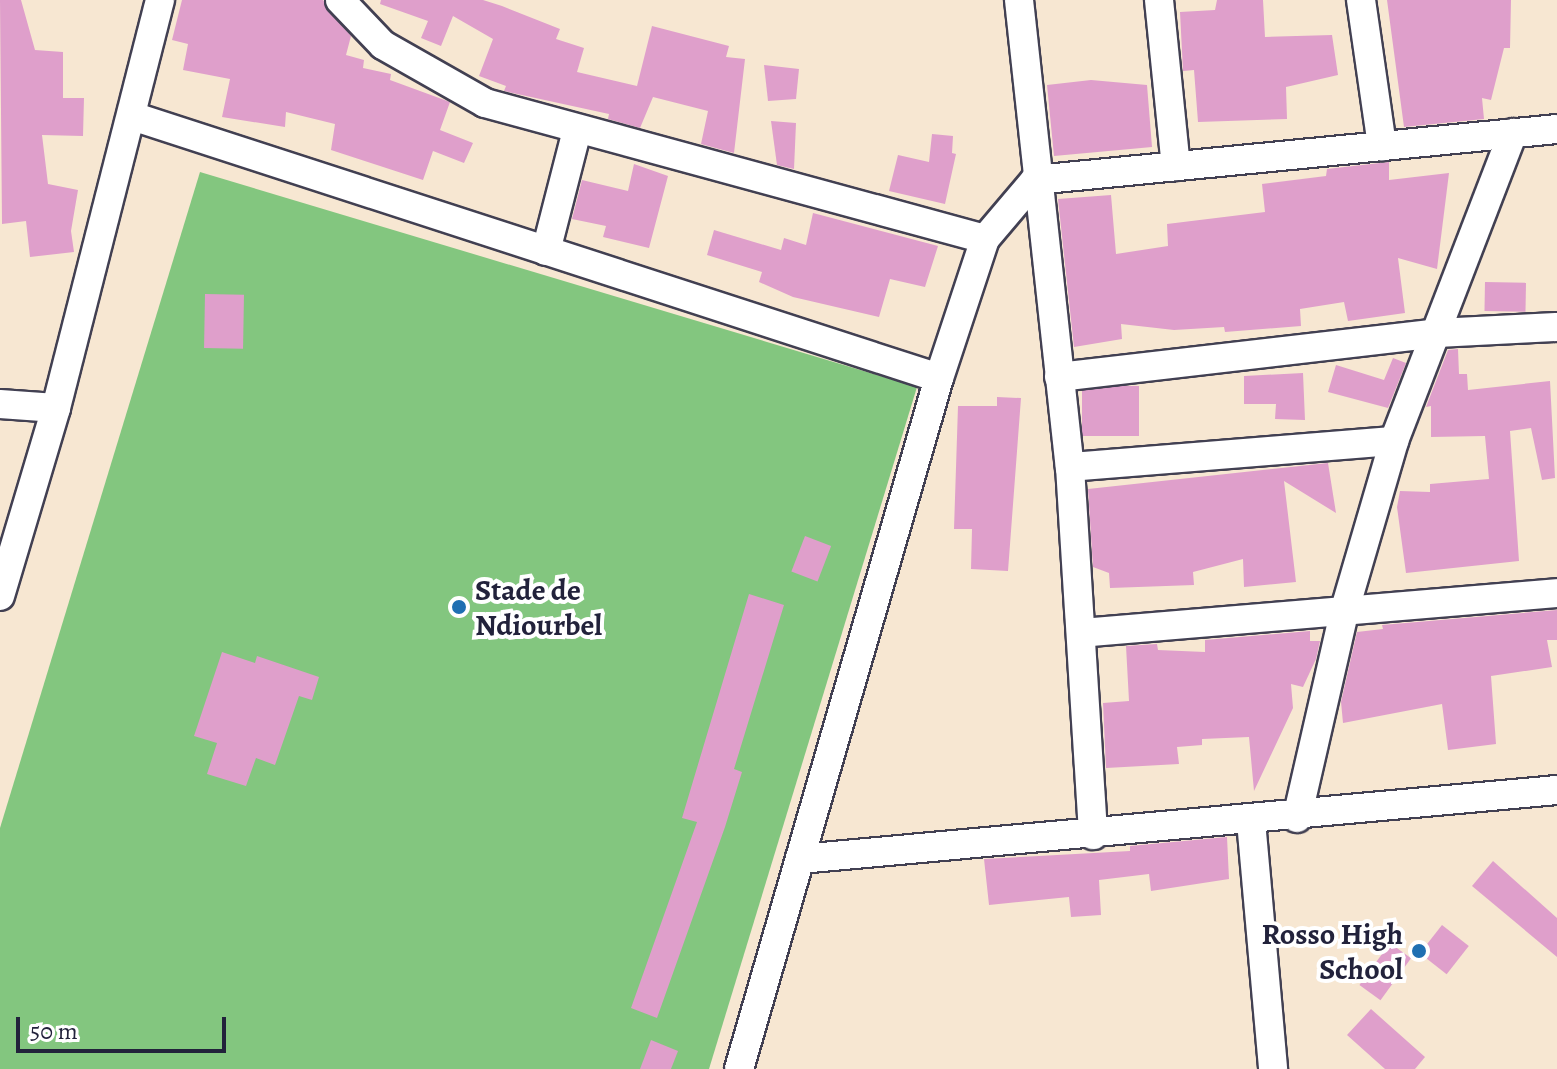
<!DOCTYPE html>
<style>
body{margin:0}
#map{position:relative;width:1557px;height:1069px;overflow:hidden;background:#f7e7d2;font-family:Alegreya,serif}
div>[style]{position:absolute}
.green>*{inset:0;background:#83c67f}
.building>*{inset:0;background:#df9fcb;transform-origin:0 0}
.roads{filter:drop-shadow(2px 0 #424052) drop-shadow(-2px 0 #424052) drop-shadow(0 2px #424052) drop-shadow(0 -2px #424052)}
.street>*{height:28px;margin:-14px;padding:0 14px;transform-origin:14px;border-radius:14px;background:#fff}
.dots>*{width:22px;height:22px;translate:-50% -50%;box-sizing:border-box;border:4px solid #fff;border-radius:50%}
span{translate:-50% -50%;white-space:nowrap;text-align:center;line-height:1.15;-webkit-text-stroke:8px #fff;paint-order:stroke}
.poi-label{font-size:30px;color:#22223b;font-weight:700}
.left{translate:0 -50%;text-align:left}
.right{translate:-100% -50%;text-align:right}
.scale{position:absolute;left:16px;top:1017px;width:210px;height:36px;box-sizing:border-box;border:4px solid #22223b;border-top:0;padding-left:10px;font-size:24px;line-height:28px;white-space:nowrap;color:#22223b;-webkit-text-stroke:6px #fff;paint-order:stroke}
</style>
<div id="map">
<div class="green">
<div style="clip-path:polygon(200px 172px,917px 387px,709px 1069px,0 1069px,0 828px)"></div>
</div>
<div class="building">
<div style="clip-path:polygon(0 0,21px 0,35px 50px,63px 52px,63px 98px,84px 98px,83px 136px,42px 135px,48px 184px,78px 190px,71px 231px,74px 252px,30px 257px,26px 221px,2px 224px)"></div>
<div style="clip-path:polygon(182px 0,323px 0,351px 36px,346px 55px,364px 60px,363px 68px,391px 74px,390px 80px,450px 102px,440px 130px,473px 143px,464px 163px,433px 151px,423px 180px,331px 150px,335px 124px,286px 112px,285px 127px,222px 117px,230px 79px,183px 70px,188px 44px,172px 40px)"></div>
<div style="clip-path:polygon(381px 0,483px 0,502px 6px,560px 29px,556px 39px,584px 48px,577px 72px,637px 86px,652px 26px,729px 46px,726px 57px,745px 59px,734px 153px,701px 144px,708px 111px,653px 97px,640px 128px,608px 119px,609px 114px,504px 91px,506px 86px,479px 76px,493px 39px,453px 16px,441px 46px,421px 38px,428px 21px,380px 4px)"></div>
<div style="clip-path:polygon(1217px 0,1263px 0,1265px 37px,1332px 35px,1338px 75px,1286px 87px,1287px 119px,1198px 122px,1194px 70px,1183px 71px,1180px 12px,1215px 10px)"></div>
<div style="clip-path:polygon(1387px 0,1511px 0,1510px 48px,1504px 48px,1491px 100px,1482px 98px,1484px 119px,1404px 127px)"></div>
<div style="clip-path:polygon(764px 65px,799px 69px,796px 99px,768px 101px)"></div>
<div style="clip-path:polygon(1091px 80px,1147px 85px,1152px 147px,1054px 156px,1047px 85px)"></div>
<div style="clip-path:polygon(771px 121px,796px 123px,794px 169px,777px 165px)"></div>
<div style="clip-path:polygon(932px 134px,953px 136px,952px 153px,956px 154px,945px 204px,889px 191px,898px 155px,929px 162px)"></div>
<div style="clip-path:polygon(1389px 162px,1389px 180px,1449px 173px,1437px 269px,1398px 258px,1405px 313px,1348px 321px,1344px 302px,1300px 309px,1301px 326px,1225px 332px,1224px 327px,1174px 330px,1121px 324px,1122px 339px,1074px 347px,1058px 199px,1111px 195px,1116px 254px,1168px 246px,1167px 224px,1265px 212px,1262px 184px,1326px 176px,1327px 169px)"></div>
<div style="clip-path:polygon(634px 164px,668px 176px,649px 248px,603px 237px,606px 226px,572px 219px,582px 180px,628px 191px)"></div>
<div style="clip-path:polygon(813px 213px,938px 246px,925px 287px,890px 279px,879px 317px,793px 297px,759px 282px,762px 272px,707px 255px,714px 230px,781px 250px,784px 238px,806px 245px)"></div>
<div style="left:1485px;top:282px;width:41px;height:29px;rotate:1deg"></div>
<div style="left:205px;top:294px;width:39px;height:54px;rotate:1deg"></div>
<div style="clip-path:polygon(1458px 349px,1459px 374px,1467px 374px,1468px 390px,1550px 381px,1555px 478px,1542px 480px,1531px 428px,1510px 431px,1519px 561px,1406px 573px,1397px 507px,1400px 491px,1430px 492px,1430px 484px,1489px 479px,1485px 436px,1431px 437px,1431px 406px,1426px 407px,1448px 350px)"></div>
<div style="clip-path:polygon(1393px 358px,1406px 363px,1388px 408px,1328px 392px,1336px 365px,1384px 380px)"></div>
<div style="clip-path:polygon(1303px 373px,1305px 420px,1275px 419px,1276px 404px,1244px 404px,1244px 376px)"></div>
<div style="left:1139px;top:386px;width:50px;height:57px;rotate:90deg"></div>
<div style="clip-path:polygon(997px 397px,1021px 398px,1008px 571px,971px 569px,972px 529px,954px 529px,958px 406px,997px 406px)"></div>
<div style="clip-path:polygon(1328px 463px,1336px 513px,1284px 481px,1296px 582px,1244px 587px,1243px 559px,1193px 572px,1194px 585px,1110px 588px,1109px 573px,1093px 567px,1088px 489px)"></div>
<div style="left:805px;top:536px;width:28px;height:38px;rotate:21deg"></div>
<div style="clip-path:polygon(749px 594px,784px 605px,734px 769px,742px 772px,725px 827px,657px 1018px,631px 1008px,697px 822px,682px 818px)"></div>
<div style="clip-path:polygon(1557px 610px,1557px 640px,1547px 640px,1552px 667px,1491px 676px,1496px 744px,1448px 750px,1442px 704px,1343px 723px,1341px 702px,1357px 632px,1383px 629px,1382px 625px)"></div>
<div style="clip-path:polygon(1310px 631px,1310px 641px,1320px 641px,1316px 659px,1303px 687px,1291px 684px,1293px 708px,1254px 791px,1249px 737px,1202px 739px,1202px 745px,1177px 747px,1179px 764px,1106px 768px,1103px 703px,1129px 701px,1126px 646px,1157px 644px,1158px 650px,1205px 652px,1205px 640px)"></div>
<div style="clip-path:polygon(222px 652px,255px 663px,257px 656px,319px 677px,312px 700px,299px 696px,275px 765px,256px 758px,246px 786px,207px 774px,217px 743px,194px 736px)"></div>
<div style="clip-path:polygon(1227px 837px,1229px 879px,1151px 891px,1149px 874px,1099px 880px,1101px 915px,1071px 917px,1069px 897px,989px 905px,984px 859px,1130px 851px,1130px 846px)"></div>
<div style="clip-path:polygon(1493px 861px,1557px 918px,1557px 957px,1472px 886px)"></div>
<div style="left:1442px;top:925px;width:34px;height:36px;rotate:38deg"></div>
<div style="left:1390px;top:943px;width:26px;height:52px;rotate:36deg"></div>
<div style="clip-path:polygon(1371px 1009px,1425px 1057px,1415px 1069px,1385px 1069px,1347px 1035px)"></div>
<div style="clip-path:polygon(651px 1040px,678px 1051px,671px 1069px,640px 1069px)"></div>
</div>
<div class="roads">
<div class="street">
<div style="left:340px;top:0;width:62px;rotate:46.3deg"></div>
<div style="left:383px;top:45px;width:117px;rotate:29.6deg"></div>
<div style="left:485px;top:103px;width:518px;rotate:15.22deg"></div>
<div style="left:1019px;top:0;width:470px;rotate:83.8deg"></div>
<div style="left:1070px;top:467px;width:369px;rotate:86.4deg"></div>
<div style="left:1159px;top:0;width:167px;rotate:84.2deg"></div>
<div style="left:1361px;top:0;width:148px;rotate:81.8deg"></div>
<div style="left:132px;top:116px;width:848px;rotate:17.99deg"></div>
<div style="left:546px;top:251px;width:125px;rotate:-75.6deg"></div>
<div style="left:1059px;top:377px;width:381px;rotate:-6.6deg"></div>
<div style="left:1437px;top:333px;width:120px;rotate:-2.9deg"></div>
<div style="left:0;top:404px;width:56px;rotate:4.1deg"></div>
<div style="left:1070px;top:467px;width:325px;rotate:-4.6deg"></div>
<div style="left:0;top:596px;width:196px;rotate:-73.4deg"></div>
<div style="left:56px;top:408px;width:421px;rotate:-75.7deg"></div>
<div style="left:1081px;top:633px;width:478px;rotate:-4.8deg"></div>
<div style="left:1297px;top:818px;width:214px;rotate:-77.1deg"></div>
<div style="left:1345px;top:609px;width:175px;rotate:-73.7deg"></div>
<div style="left:1394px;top:441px;width:330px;rotate:-68.9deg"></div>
<div style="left:1251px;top:821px;width:249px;rotate:84.9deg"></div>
<div style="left:800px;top:859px;width:760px;rotate:-5.21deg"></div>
<div style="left:739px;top:1069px;width:719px;rotate:-73.86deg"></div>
<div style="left:939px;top:378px;width:146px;rotate:-71.7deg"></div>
<div style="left:985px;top:239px;width:77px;rotate:-49.7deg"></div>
<div style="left:1035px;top:180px;width:524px;rotate:-5.58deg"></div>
</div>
</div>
<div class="dots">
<div style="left:459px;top:607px;background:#1f6fb2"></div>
<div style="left:1419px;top:951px;background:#1f6fb2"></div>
</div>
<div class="poi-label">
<span class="left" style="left:475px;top:607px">Stade de<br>Ndiourbel</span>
<span class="right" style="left:1403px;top:951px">Rosso High<br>School</span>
</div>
<div class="scale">50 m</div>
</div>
